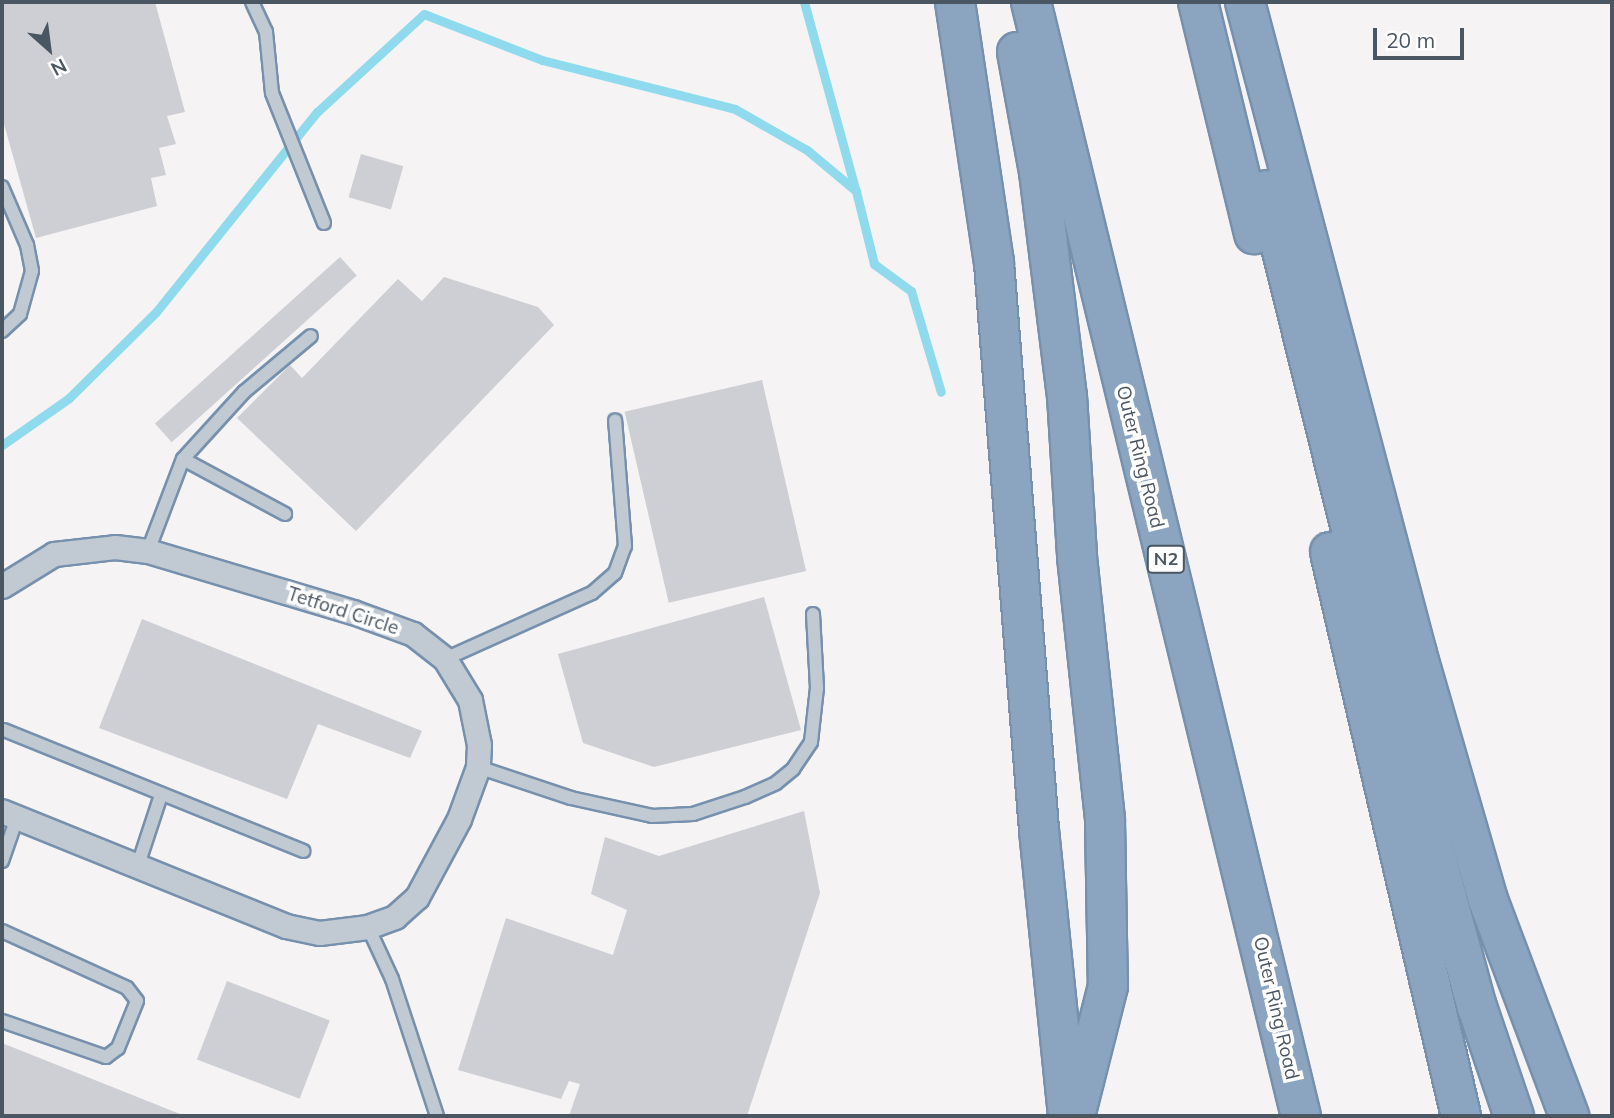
<!DOCTYPE html>
<style>
body{margin:0}
#map{position:relative;width:1614px;height:1118px;overflow:hidden;background:#f5f3f3;font-family:Mulish,sans-serif}
div>[style]{position:absolute}
.stream>*{height:9px;margin:-4.5px;padding:0 4.5px;transform-origin:4.5px;border-radius:4.5px;background:#90daee}
.building>*{inset:0;background:#cdcfd5;transform-origin:0 0}
.roads{filter:drop-shadow(2px 0 #7690ad) drop-shadow(-2px 0 #7690ad) drop-shadow(0 2px #7690ad) drop-shadow(0 -2px #7690ad)}
.lane>*{height:12px;margin:-6px;padding:0 6px;transform-origin:6px;border-radius:6px;background:#c1cad2}
.street>*{height:23px;margin:-11.5px;padding:0 11.5px;transform-origin:11.5px;border-radius:11.5px;background:#c1cad2}
.highway>*{height:38px;margin:-19px;padding:0 19px;transform-origin:19px;border-radius:19px;background:#8ba5c1}
span{translate:-50% -50%;white-space:nowrap;text-align:center;line-height:1.15;-webkit-text-stroke:7px #fff;paint-order:stroke}
.shield-label span{padding:2px 5px;background:#fff;border:2px solid;border-radius:5px;-webkit-text-stroke-width:0}
.shield-label{font-size:18px;color:#4a5661;font-weight:700}
.street-label{font-size:19px;color:#4a5661}
.frame{position:absolute;inset:0;border:4px solid #4a5661;pointer-events:none}
.north{position:absolute;left:14px;top:14px;width:70px;height:70px;-webkit-text-stroke:5px #fff;paint-order:stroke;rotate:152deg;font-size:19px;font-weight:700;line-height:28px;text-align:center;color:#4a5661}
.north::after{content:'';display:block;margin:auto;width:24px;height:32px;background:#4a5661;clip-path:polygon(50% 0,100% 100%,50% 72%,0 100%)}
.scale{position:absolute;left:1373px;top:28px;width:91px;height:32px;box-sizing:border-box;border:4px solid #4a5661;border-top:0;padding-left:9px;font-size:21px;line-height:24px;white-space:nowrap;color:#4a5661;-webkit-text-stroke:5px #fff;paint-order:stroke}
</style>
<div id="map">
<div class="stream">
<div style="left:804px;top:2px;width:194px;rotate:74.7deg"></div>
<div style="left:2px;top:445px;width:82px;rotate:-35deg"></div>
<div style="left:69px;top:398px;width:122px;rotate:-44.7deg"></div>
<div style="left:156px;top:312px;width:257px;rotate:-51.2deg"></div>
<div style="left:317px;top:112px;width:145px;rotate:-42.5deg"></div>
<div style="left:424px;top:14px;width:127px;rotate:21.3deg"></div>
<div style="left:542px;top:60px;width:199px;rotate:14.2deg"></div>
<div style="left:735px;top:109px;width:83px;rotate:29.7deg"></div>
<div style="left:807px;top:150px;width:64px;rotate:39.9deg"></div>
<div style="left:856px;top:191px;width:75px;rotate:76.1deg"></div>
<div style="left:874px;top:264px;width:46px;rotate:36.1deg"></div>
<div style="left:911px;top:291px;width:105px;rotate:73.5deg"></div>
</div>
<div class="building">
<div style="clip-path:polygon(2px 2px,155px 2px,185px 112px,167px 116px,176px 144px,159px 148px,166px 175px,151px 178px,157px 206px,36px 238px,2px 117px)"></div>
<div style="left:361px;top:154px;width:44px;height:45px;rotate:16deg"></div>
<div style="left:340px;top:257px;width:25px;height:249px;rotate:48deg"></div>
<div style="clip-path:polygon(444px 277px,538px 307px,554px 325px,356px 531px,237px 418px,290px 365px,302px 378px,398px 279px,422px 301px)"></div>
<div style="left:762px;top:380px;width:196px;height:141px;rotate:77deg"></div>
<div style="clip-path:polygon(764px 597px,801px 730px,654px 767px,583px 743px,558px 654px)"></div>
<div style="clip-path:polygon(142px 619px,422px 731px,410px 758px,318px 724px,287px 799px,99px 728px)"></div>
<div style="clip-path:polygon(804px 811px,820px 893px,747px 1116px,569px 1116px,580px 1084px,569px 1081px,561px 1099px,458px 1070px,506px 918px,613px 955px,627px 910px,591px 894px,605px 837px,659px 856px)"></div>
<div style="left:227px;top:981px;width:110px;height:84px;rotate:21deg"></div>
<div style="clip-path:polygon(2px 1043px,185px 1116px,2px 1116px)"></div>
</div>
<div class="roads">
<div class="lane">
<div style="left:252px;top:2px;width:33px;rotate:65deg"></div>
<div style="left:266px;top:32px;width:61px;rotate:84.4deg"></div>
<div style="left:272px;top:93px;width:140px;rotate:68.2deg"></div>
<div style="left:2px;top:187px;width:63px;rotate:66.7deg"></div>
<div style="left:27px;top:245px;width:26px;rotate:79deg"></div>
<div style="left:32px;top:271px;width:45px;rotate:105.6deg"></div>
<div style="left:20px;top:314px;width:25px;rotate:137deg"></div>
<div style="left:183px;top:459px;width:116px;rotate:28.3deg"></div>
<div style="left:148px;top:551px;width:98px;rotate:-69.2deg"></div>
<div style="left:183px;top:459px;width:91px;rotate:-47.7deg"></div>
<div style="left:244px;top:392px;width:87px;rotate:-39.9deg"></div>
<div style="left:445px;top:659px;width:161px;rotate:-24.2deg"></div>
<div style="left:592px;top:593px;width:30px;rotate:-41deg"></div>
<div style="left:615px;top:573px;width:29px;rotate:-70deg"></div>
<div style="left:625px;top:546px;width:126px;rotate:-94.5deg"></div>
<div style="left:4px;top:730px;width:323px;rotate:22deg"></div>
<div style="left:478px;top:767px;width:98px;rotate:18.4deg"></div>
<div style="left:571px;top:798px;width:83px;rotate:12.5deg"></div>
<div style="left:652px;top:816px;width:41px;rotate:-2.8deg"></div>
<div style="left:693px;top:814px;width:55px;rotate:-18.1deg"></div>
<div style="left:745px;top:797px;width:34px;rotate:-24deg"></div>
<div style="left:776px;top:783px;width:22px;rotate:-39deg"></div>
<div style="left:793px;top:769px;width:32px;rotate:-56deg"></div>
<div style="left:811px;top:742px;width:54px;rotate:-83.7deg"></div>
<div style="left:817px;top:688px;width:74px;rotate:-93.1deg"></div>
<div style="left:2px;top:861px;width:46px;rotate:-70.8deg"></div>
<div style="left:137px;top:868px;width:77px;rotate:-71.8deg"></div>
<div style="left:368px;top:927px;width:57px;rotate:65.2deg"></div>
<div style="left:392px;top:979px;width:144px;rotate:71.8deg"></div>
<div style="left:2px;top:931px;width:137px;rotate:24.5deg"></div>
<div style="left:127px;top:988px;width:16px;rotate:52deg"></div>
<div style="left:137px;top:1001px;width:51px;rotate:112deg"></div>
<div style="left:118px;top:1048px;width:15px;rotate:143deg"></div>
<div style="left:106px;top:1057px;width:110px;rotate:-160.9deg"></div>
</div>
<div class="street">
<div style="left:2px;top:586px;width:61px;rotate:-31.6deg"></div>
<div style="left:54px;top:554px;width:61px;rotate:-6.5deg"></div>
<div style="left:115px;top:547px;width:33px;rotate:7deg"></div>
<div style="left:148px;top:551px;width:214px;rotate:16.6deg"></div>
<div style="left:353px;top:612px;width:64px;rotate:20.1deg"></div>
<div style="left:413px;top:634px;width:41px;rotate:38deg"></div>
<div style="left:445px;top:659px;width:48px;rotate:58.6deg"></div>
<div style="left:470px;top:700px;width:46px;rotate:78.7deg"></div>
<div style="left:479px;top:745px;width:22px;rotate:93deg"></div>
<div style="left:478px;top:767px;width:55px;rotate:110.1deg"></div>
<div style="left:459px;top:819px;width:89px;rotate:118.3deg"></div>
<div style="left:417px;top:897px;width:30px;rotate:138deg"></div>
<div style="left:395px;top:917px;width:29px;rotate:160deg"></div>
<div style="left:368px;top:927px;width:49px;rotate:173deg"></div>
<div style="left:319px;top:933px;width:34px;rotate:-168deg"></div>
<div style="left:286px;top:926px;width:306px;rotate:-158deg"></div>
</div>
<div class="highway">
<div style="left:955px;top:2px;width:264px;rotate:81.5deg"></div>
<div style="left:994px;top:263px;width:569px;rotate:85.46deg"></div>
<div style="left:1039px;top:830px;width:285px;rotate:84.2deg"></div>
<div style="left:1031px;top:2px;width:1146px;rotate:76.38deg"></div>
<div style="left:1198px;top:2px;width:239px;rotate:76.4deg"></div>
<div style="left:1245px;top:2px;width:674px;rotate:75.22deg"></div>
<div style="left:1417px;top:654px;width:256px;rotate:73.9deg"></div>
<div style="left:1488px;top:900px;width:231px;rotate:69.4deg"></div>
<div style="left:1017px;top:52px;width:122px;rotate:79.6deg"></div>
<div style="left:1039px;top:172px;width:226px;rotate:82.9deg"></div>
<div style="left:1067px;top:396px;width:161px;rotate:86.4deg"></div>
<div style="left:1077px;top:557px;width:265px;rotate:83.9deg"></div>
<div style="left:1105px;top:821px;width:165px;rotate:89deg"></div>
<div style="left:1108px;top:986px;width:134px;rotate:104.2deg"></div>
<div style="left:1267px;top:190px;width:532px;rotate:76.07deg"></div>
<div style="left:1395px;top:706px;width:312px;rotate:74.8deg"></div>
<div style="left:1477px;top:1007px;width:115px;rotate:71.3deg"></div>
<div style="left:1330px;top:552px;width:579px;rotate:76.92deg"></div>
</div>
</div>
<div class="shield-label">
<span style="left:1166px;top:559px">N2</span>
</div>
<div class="street-label">
<span style="left:1140px;top:457px;rotate:76deg">Outer Ring Road</span>
<span style="left:343px;top:611px;rotate:18deg">Tetford Circle</span>
<span style="left:1276px;top:1008px;rotate:77deg">Outer Ring Road</span>
</div>
<div class="frame"></div>
<div class="north">N</div>
<div class="scale">20 m</div>
</div>
